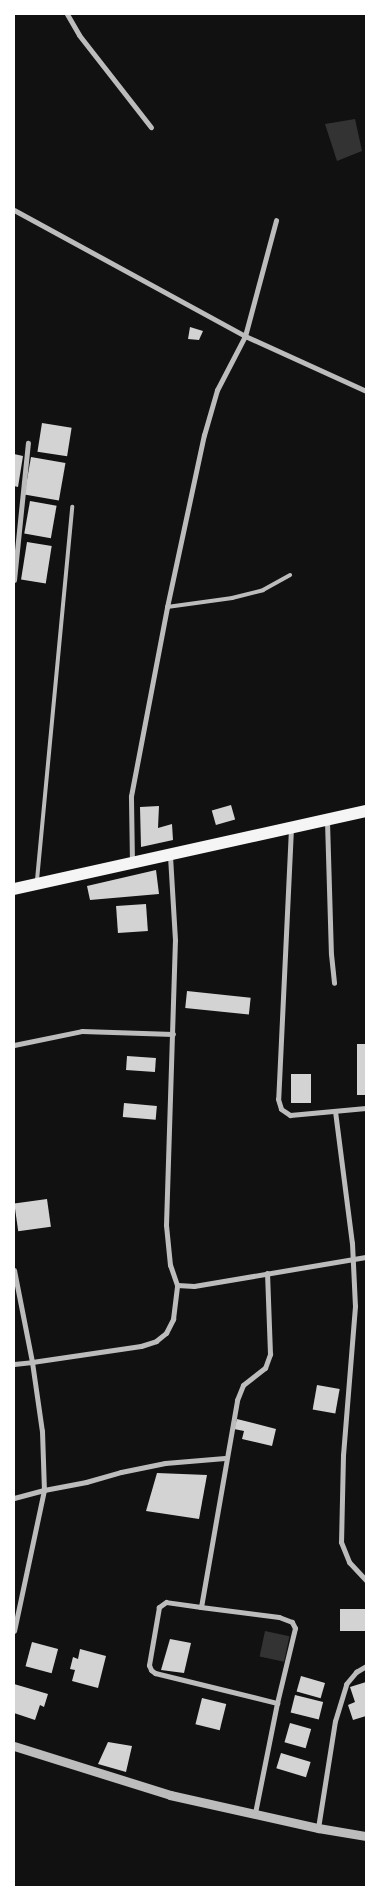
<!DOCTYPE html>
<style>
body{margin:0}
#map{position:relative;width:380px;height:1901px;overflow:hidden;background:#111;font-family:"IBM Plex Serif",serif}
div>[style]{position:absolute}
.water>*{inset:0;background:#333;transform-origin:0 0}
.building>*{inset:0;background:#d3d3d3;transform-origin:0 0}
.service>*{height:4px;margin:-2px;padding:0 2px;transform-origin:2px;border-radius:2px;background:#bcbcbc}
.minor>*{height:5px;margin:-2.5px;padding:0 2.5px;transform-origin:2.5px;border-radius:2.5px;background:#bcbcbc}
.tertiary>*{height:9px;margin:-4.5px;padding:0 4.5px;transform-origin:4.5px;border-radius:4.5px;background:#bcbcbc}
.primary>*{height:12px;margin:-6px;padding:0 6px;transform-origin:6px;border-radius:6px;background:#f5f5f5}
span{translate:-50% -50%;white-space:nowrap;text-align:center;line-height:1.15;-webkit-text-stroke:4px #fff;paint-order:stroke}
.frame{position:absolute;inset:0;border:15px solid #fff;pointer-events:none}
</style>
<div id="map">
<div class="water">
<div style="clip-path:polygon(355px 119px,362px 151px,337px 161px,325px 124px)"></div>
<div style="left:265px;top:1631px;width:25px;height:26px;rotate:12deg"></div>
</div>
<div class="building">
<div style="clip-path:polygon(190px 327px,203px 331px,199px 340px,188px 339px)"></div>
<div style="left:42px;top:423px;width:30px;height:29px;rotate:9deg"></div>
<div style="clip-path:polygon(14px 454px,23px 456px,18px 487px,14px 486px)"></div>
<div style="left:31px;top:457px;width:35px;height:38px;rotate:10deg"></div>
<div style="left:30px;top:501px;width:27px;height:33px;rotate:10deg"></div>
<div style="left:27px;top:542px;width:25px;height:38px;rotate:9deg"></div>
<div style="left:231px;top:805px;width:15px;height:20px;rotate:74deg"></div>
<div style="clip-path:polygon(159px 806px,158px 828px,172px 824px,173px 840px,141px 847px,140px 807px)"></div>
<div style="clip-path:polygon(156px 870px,159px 894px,90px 900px,87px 886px)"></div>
<div style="left:146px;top:904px;width:27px;height:30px;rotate:86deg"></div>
<div style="left:187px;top:991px;width:64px;height:17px;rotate:6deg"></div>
<div style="left:357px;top:1044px;width:9px;height:51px"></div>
<div style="left:127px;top:1056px;width:29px;height:14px;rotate:4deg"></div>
<div style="left:291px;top:1074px;width:20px;height:29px"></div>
<div style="left:124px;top:1103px;width:33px;height:14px;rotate:5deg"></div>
<div style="left:47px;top:1199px;width:28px;height:33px;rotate:82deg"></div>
<div style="left:317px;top:1385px;width:23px;height:25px;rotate:10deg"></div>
<div style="clip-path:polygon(237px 1419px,276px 1429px,272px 1446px,242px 1439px,244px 1431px,234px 1429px)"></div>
<div style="clip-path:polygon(157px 1473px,207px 1475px,199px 1519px,146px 1511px)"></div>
<div style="left:366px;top:1609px;width:22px;height:26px;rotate:90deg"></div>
<div style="clip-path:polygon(170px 1639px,191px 1643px,184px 1673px,161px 1670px)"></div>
<div style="left:32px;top:1642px;width:27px;height:25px;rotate:15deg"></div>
<div style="clip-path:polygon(80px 1649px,106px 1656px,98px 1688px,72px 1681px,75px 1670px,70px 1669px,73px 1657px,78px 1659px)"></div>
<div style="left:301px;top:1676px;width:25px;height:16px;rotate:16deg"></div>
<div style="clip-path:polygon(366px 1682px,366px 1716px,353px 1720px,348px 1705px,355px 1702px,350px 1687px)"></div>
<div style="clip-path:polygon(14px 1684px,48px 1694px,44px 1707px,40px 1705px,35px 1720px,14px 1713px)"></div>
<div style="left:295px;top:1695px;width:29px;height:18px;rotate:14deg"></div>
<div style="left:202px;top:1698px;width:25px;height:27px;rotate:14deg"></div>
<div style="left:290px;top:1723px;width:22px;height:20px;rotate:16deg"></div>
<div style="clip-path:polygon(108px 1742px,132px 1746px,126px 1772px,98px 1764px)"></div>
<div style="left:281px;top:1753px;width:31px;height:16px;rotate:17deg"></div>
</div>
<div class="service">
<div style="left:167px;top:607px;width:66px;rotate:-7.9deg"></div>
<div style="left:232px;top:598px;width:32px;rotate:-14deg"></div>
<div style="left:263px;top:590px;width:31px;rotate:-29deg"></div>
<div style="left:37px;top:880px;width:375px;rotate:-84.6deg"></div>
</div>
<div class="minor">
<div style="left:67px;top:14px;width:24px;rotate:60deg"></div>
<div style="left:79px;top:35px;width:117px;rotate:52deg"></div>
<div style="left:14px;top:210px;width:263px;rotate:28.6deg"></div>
<div style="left:245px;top:336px;width:133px;rotate:24.4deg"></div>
<div style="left:14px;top:580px;width:138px;rotate:-84.2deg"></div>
<div style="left:327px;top:821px;width:133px;rotate:88.3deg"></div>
<div style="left:331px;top:954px;width:29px;rotate:84deg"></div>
<div style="left:291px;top:828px;width:271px;rotate:92.7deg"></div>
<div style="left:278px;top:1099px;width:10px;rotate:73deg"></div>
<div style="left:281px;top:1109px;width:11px;rotate:34deg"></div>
<div style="left:290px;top:1115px;width:76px;rotate:-5.3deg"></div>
<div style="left:132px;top:863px;width:67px;rotate:-90.9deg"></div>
<div style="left:131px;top:796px;width:192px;rotate:-79.2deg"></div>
<div style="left:167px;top:607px;width:176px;rotate:-77.9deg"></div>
<div style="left:204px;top:435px;width:47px;rotate:-73.9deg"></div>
<div style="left:217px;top:390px;width:61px;rotate:-62.6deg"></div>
<div style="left:245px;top:336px;width:120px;rotate:-75deg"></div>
<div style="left:14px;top:1045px;width:69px;rotate:-11.6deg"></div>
<div style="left:82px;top:1031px;width:91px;rotate:1.9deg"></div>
<div style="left:335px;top:1111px;width:133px;rotate:82.7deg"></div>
<div style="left:352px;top:1243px;width:63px;rotate:87.3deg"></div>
<div style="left:355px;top:1306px;width:149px;rotate:94.6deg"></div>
<div style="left:343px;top:1455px;width:87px;rotate:91.3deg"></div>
<div style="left:341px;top:1542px;width:22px;rotate:68deg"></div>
<div style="left:349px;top:1562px;width:25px;rotate:47deg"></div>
<div style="left:14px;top:1270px;width:94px;rotate:78.9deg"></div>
<div style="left:32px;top:1362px;width:110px;rotate:-8.4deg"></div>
<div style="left:141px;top:1346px;width:16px;rotate:-18deg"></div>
<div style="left:156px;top:1341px;width:13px;rotate:-39deg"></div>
<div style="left:166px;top:1333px;width:16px;rotate:-63deg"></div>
<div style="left:173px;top:1319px;width:34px;rotate:-83deg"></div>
<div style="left:177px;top:1285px;width:21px;rotate:-109deg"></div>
<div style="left:170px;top:1265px;width:40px;rotate:-95.7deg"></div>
<div style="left:166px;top:1225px;width:285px;rotate:-88.2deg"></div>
<div style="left:175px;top:940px;width:85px;rotate:-93.4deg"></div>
<div style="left:177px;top:1285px;width:17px;rotate:3deg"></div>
<div style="left:194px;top:1286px;width:174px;rotate:-9.6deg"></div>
<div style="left:14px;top:1364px;width:18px;rotate:-6deg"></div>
<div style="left:32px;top:1362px;width:70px;rotate:81.8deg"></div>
<div style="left:42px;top:1431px;width:59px;rotate:88.1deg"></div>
<div style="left:44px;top:1490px;width:144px;rotate:102deg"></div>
<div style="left:14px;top:1498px;width:31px;rotate:-15deg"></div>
<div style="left:44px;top:1490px;width:43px;rotate:-10.8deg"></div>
<div style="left:86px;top:1482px;width:36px;rotate:-16deg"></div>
<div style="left:121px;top:1472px;width:45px;rotate:-11.6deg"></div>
<div style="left:165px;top:1463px;width:60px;rotate:-4.8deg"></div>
<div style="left:201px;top:1607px;width:35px;rotate:-172deg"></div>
<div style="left:166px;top:1602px;width:9px;rotate:144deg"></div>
<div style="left:159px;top:1607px;width:59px;rotate:99.8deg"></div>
<div style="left:149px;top:1665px;width:5px;rotate:68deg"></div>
<div style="left:151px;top:1670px;width:5px;rotate:37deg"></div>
<div style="left:155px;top:1673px;width:126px;rotate:13.8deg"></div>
<div style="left:255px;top:1813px;width:112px;rotate:-78.7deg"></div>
<div style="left:277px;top:1703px;width:77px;rotate:-76.5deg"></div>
<div style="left:295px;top:1628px;width:7px;rotate:-117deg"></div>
<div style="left:292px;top:1622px;width:14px;rotate:-159deg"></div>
<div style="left:279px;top:1617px;width:79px;rotate:-172.7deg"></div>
<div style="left:201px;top:1607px;width:210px;rotate:-80.1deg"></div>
<div style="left:237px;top:1400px;width:16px;rotate:-68deg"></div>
<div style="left:243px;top:1385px;width:28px;rotate:-38deg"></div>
<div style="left:265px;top:1368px;width:15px;rotate:-70deg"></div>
<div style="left:270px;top:1354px;width:81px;rotate:-92.1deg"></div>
<div style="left:318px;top:1828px;width:108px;rotate:-81deg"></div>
<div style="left:335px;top:1721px;width:39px;rotate:-73deg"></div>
<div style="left:346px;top:1684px;width:16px;rotate:-50deg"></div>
<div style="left:356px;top:1672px;width:12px;rotate:-31deg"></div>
</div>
<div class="tertiary">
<div style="left:14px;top:1746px;width:164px;rotate:17.4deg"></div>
<div style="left:170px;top:1795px;width:152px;rotate:12.6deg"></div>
<div style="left:318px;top:1828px;width:49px;rotate:9.5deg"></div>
</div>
<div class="primary">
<div style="left:14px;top:889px;width:361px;rotate:-12.5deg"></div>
</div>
<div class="frame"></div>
</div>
